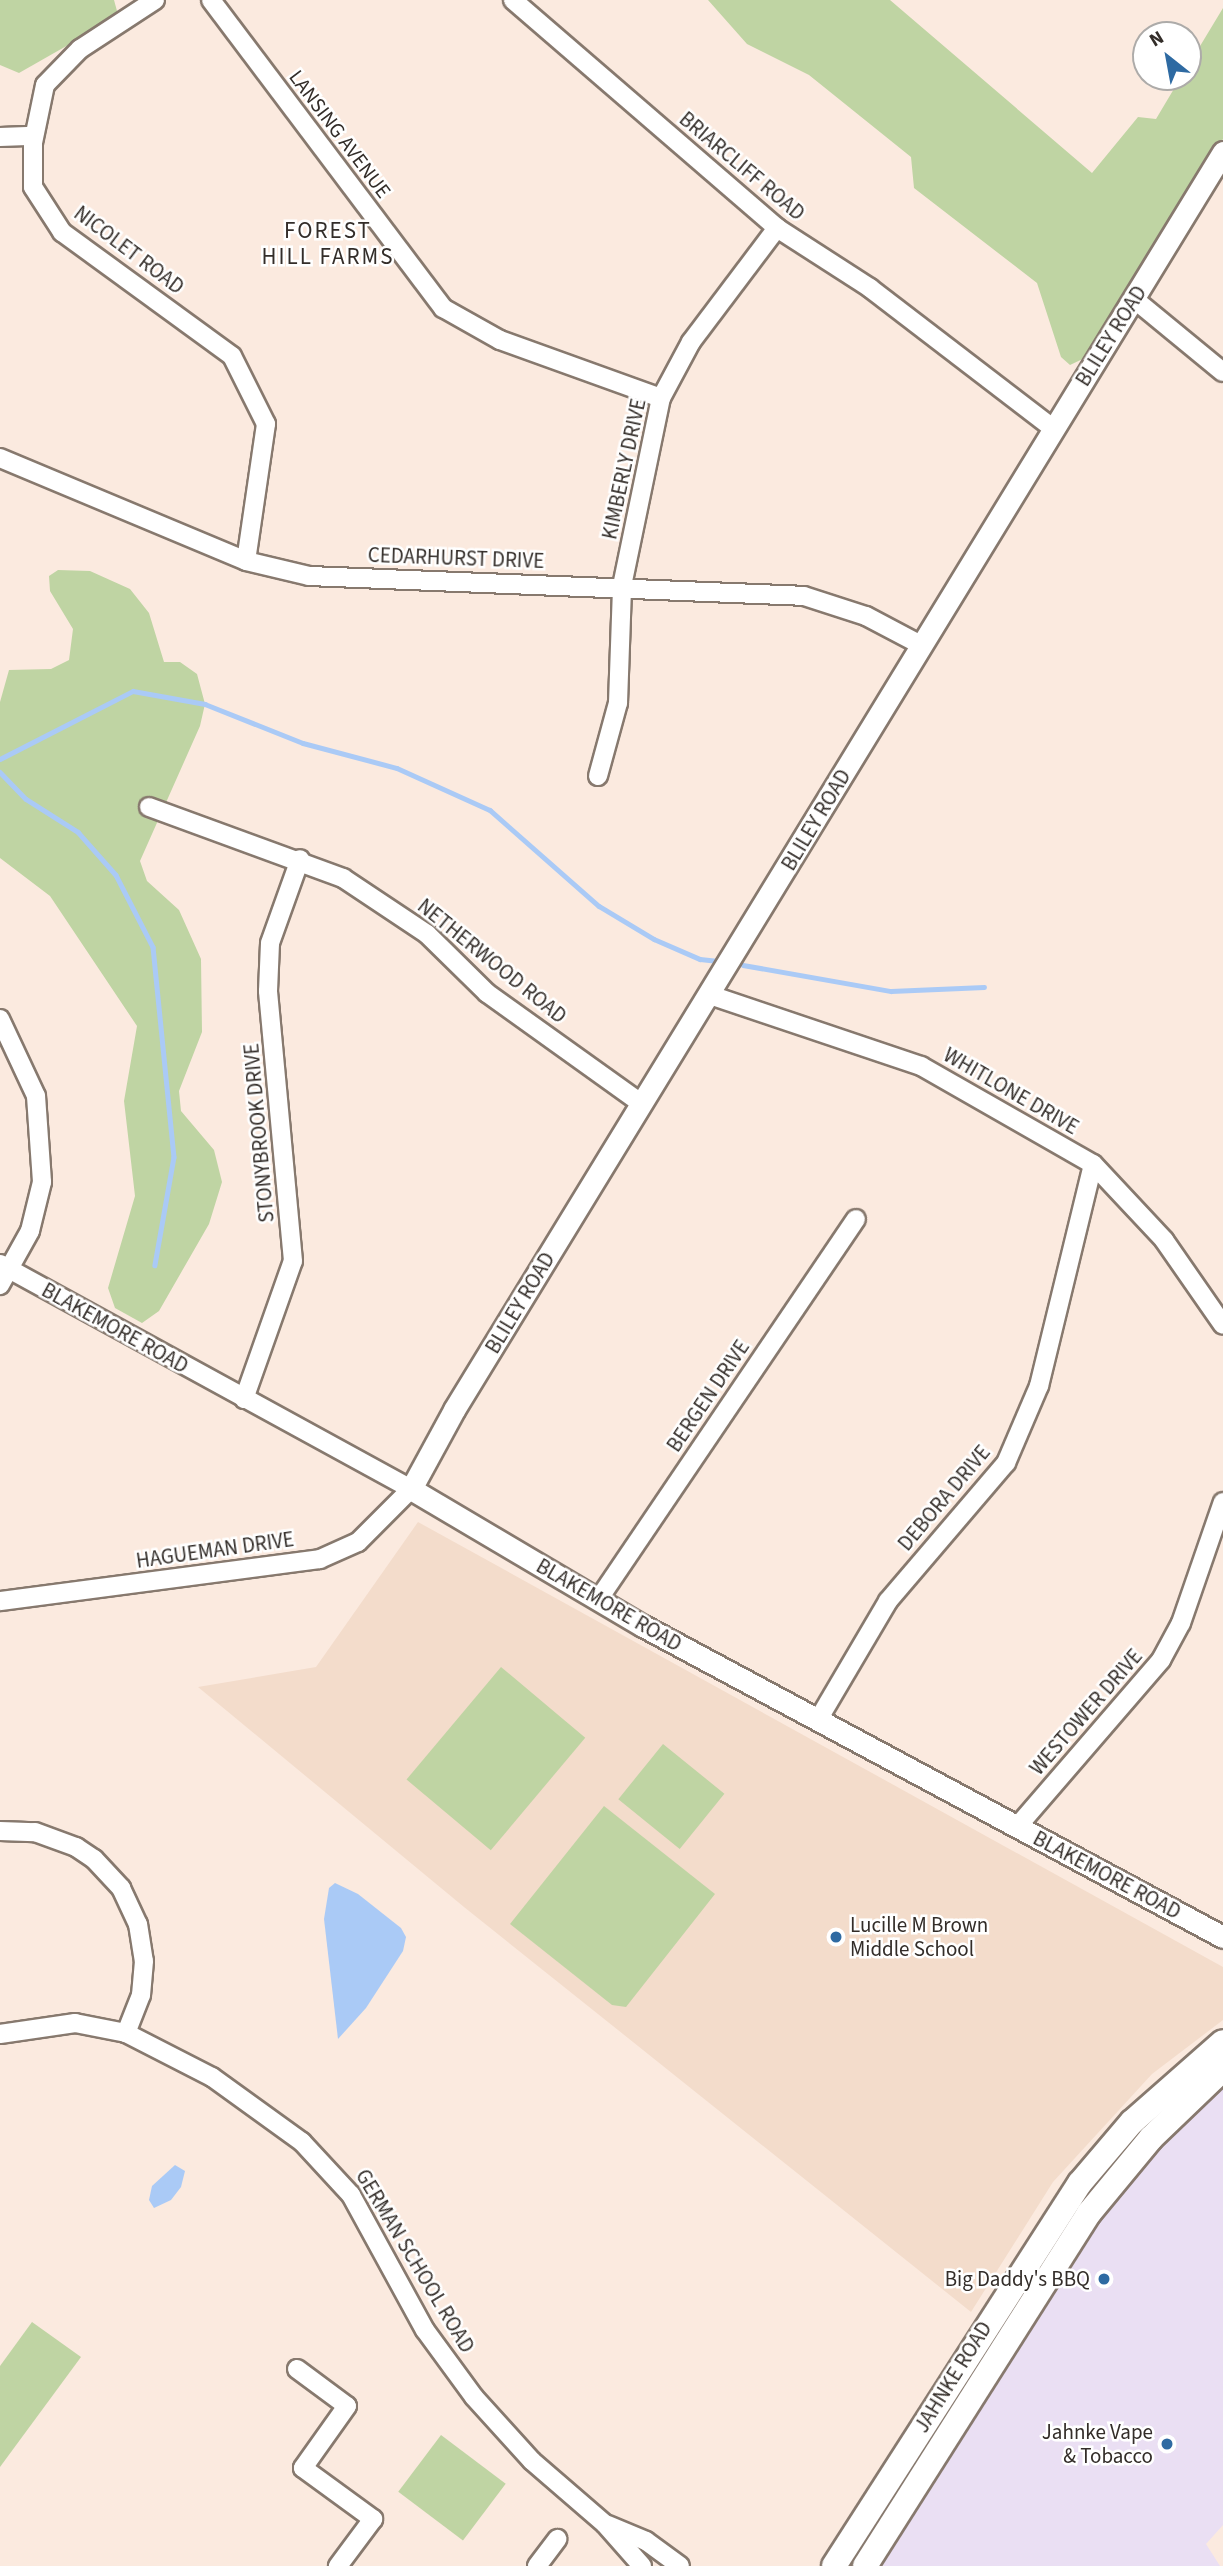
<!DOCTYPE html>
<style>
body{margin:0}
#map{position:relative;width:1223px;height:2566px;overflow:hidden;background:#fbeadf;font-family:"Source Sans 3",sans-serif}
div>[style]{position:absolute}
.commercial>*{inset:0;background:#eadff3}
.built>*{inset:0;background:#f3dccb}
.green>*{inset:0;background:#bfd4a3;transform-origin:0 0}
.water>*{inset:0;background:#aacaf6}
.stream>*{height:4.5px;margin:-2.25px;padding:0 2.25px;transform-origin:2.25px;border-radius:2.25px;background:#aacaf6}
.roads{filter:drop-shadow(2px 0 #87796e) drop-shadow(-2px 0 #87796e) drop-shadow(0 2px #87796e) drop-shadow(0 -2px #87796e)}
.minor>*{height:18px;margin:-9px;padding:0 9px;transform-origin:9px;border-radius:9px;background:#fff}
.tertiary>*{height:21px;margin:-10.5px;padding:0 10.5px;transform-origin:10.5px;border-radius:10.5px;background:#fff}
.secondary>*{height:24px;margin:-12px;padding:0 12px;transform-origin:12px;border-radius:12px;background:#fff}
.dots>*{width:19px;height:19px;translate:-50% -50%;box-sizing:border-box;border:4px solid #fff;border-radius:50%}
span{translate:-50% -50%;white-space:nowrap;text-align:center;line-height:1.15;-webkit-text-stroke:5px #fff;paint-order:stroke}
.street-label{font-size:21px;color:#332d29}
.poi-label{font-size:21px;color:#332d29}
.left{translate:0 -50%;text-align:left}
.right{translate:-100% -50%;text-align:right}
.neighbourhood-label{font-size:23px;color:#332d29;letter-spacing:2px}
.north{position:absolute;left:1132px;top:21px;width:70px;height:70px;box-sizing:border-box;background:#fff;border:2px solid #adaba9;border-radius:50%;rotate:329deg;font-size:19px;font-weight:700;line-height:28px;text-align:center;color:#332d29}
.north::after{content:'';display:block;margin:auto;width:24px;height:32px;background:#2e6aa2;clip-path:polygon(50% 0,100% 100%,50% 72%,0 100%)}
</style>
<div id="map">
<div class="commercial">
<div style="clip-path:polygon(1223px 2042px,1223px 2525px,1206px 2544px,1220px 2566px,857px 2566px,1073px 2203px)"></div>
</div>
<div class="built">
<div style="clip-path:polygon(418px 1522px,1223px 1967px,1223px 2020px,1152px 2074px,1053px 2182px,971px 2312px,464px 1907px,198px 1687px,316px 1667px)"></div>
</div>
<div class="green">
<div style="clip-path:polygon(0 0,114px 0,117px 11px,112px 20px,19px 73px,0 65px)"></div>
<div style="clip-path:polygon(708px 0,890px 0,1092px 173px,1138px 117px,1156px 119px,1181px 77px,1188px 77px,1188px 66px,1223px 8px,1223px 139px,1089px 356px,1070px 365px,1061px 357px,1037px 283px,914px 188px,911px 157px,809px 75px,747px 44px)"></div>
<div style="clip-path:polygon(58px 570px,90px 571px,130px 589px,149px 613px,164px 662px,180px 662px,197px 674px,205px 704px,200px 726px,140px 861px,147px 881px,179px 910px,201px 959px,202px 1032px,179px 1091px,181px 1111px,214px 1150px,222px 1182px,209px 1224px,159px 1311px,142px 1323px,115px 1308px,108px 1288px,135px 1196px,124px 1101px,137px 1026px,50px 896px,0 858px,0 702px,9px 670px,51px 669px,69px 660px,73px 629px,50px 591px,49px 576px)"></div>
<div style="left:501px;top:1667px;width:110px;height:147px;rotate:40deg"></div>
<div style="left:663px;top:1744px;width:79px;height:71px;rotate:39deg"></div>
<div style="clip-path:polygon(604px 1806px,715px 1894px,626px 2007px,612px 2005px,510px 1924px)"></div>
<div style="clip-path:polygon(32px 2322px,81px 2357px,0 2467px,0 2366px)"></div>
<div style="left:441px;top:2435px;width:81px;height:71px;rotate:37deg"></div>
</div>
<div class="water">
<div style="clip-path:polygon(335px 1883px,358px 1894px,401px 1928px,406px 1937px,403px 1951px,366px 2008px,338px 2039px,324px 1919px,329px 1888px)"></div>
<div style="clip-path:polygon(175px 2165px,185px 2171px,181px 2187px,171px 2200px,154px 2208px,149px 2200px,152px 2186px)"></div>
</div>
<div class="stream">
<div style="left:0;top:759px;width:149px;rotate:-27.1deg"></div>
<div style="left:133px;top:691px;width:73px;rotate:10.2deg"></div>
<div style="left:205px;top:704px;width:105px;rotate:21.7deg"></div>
<div style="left:303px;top:743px;width:97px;rotate:14.9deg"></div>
<div style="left:397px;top:768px;width:102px;rotate:24.3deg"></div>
<div style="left:490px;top:810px;width:145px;rotate:41.4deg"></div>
<div style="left:599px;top:906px;width:64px;rotate:31deg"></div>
<div style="left:654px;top:939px;width:50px;rotate:23.5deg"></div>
<div style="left:700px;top:959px;width:18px;rotate:6deg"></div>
<div style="left:0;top:772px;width:37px;rotate:46deg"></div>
<div style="left:26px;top:799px;width:62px;rotate:32.4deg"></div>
<div style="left:78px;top:832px;width:57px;rotate:48.5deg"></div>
<div style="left:116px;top:875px;width:81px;rotate:62.8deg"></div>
<div style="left:153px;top:947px;width:211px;rotate:84.3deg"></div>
<div style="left:174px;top:1157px;width:110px;rotate:100deg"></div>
<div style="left:743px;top:965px;width:150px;rotate:10deg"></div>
<div style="left:891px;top:991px;width:93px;rotate:-2.5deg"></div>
</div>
<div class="roads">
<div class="minor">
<div style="left:155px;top:0;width:90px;rotate:146.8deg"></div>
<div style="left:80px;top:49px;width:50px;rotate:134.2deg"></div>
<div style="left:45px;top:85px;width:59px;rotate:101.7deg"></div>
<div style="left:33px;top:143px;width:44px;rotate:90deg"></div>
<div style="left:33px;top:187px;width:54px;rotate:57.2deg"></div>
<div style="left:62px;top:232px;width:210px;rotate:36.1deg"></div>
<div style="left:232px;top:356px;width:76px;rotate:63.4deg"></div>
<div style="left:266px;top:424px;width:138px;rotate:98.3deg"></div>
<div style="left:211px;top:0;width:386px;rotate:53deg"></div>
<div style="left:443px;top:308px;width:65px;rotate:29.3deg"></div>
<div style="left:500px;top:340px;width:171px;rotate:19.8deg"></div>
<div style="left:513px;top:0;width:349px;rotate:40.8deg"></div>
<div style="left:777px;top:228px;width:111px;rotate:32.8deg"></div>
<div style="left:870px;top:288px;width:232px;rotate:37.5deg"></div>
<div style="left:0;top:137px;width:34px;rotate:-2deg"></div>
<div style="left:1134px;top:299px;width:115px;rotate:39.4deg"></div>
<div style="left:0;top:458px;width:267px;rotate:22.7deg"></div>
<div style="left:246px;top:561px;width:65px;rotate:13.4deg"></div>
<div style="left:309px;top:576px;width:495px;rotate:2.3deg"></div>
<div style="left:804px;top:596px;width:65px;rotate:17.9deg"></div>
<div style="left:866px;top:616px;width:64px;rotate:27.8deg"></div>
<div style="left:598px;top:776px;width:76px;rotate:-74.7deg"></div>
<div style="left:618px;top:703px;width:117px;rotate:-88deg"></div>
<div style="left:622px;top:586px;width:192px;rotate:-78.3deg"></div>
<div style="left:661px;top:398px;width:64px;rotate:-61.8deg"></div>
<div style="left:691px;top:342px;width:143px;rotate:-53deg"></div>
<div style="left:149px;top:807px;width:207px;rotate:20.1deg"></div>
<div style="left:343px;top:878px;width:101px;rotate:33.7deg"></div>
<div style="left:427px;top:934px;width:84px;rotate:44.5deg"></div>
<div style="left:487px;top:993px;width:191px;rotate:35.6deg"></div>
<div style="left:710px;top:995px;width:223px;rotate:18.6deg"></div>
<div style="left:921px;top:1066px;width:198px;rotate:29.7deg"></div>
<div style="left:1093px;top:1164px;width:104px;rotate:46.9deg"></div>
<div style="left:1164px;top:1240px;width:103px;rotate:55.2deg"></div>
<div style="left:0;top:1019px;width:85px;rotate:64.9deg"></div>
<div style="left:36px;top:1096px;width:86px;rotate:86deg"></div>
<div style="left:42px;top:1182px;width:50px;rotate:103.8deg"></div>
<div style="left:30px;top:1231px;width:62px;rotate:119.1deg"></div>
<div style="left:0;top:1264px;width:469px;rotate:28.7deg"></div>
<div style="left:411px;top:1489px;width:75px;rotate:135deg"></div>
<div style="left:358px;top:1542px;width:42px;rotate:155.9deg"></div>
<div style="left:320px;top:1559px;width:323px;rotate:172.5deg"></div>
<div style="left:244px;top:1399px;width:146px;rotate:-70.5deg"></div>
<div style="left:293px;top:1261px;width:271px;rotate:-95.3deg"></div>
<div style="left:268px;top:991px;width:48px;rotate:-87.6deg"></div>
<div style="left:270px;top:943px;width:89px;rotate:-70.3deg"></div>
<div style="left:598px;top:1600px;width:460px;rotate:-55.9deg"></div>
<div style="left:818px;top:1720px;width:138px;rotate:-59.5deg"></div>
<div style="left:888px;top:1601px;width:182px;rotate:-49.5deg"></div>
<div style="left:1006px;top:1463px;width:84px;rotate:-66.8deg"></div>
<div style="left:1039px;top:1386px;width:228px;rotate:-76.3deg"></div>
<div style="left:1017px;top:1827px;width:221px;rotate:-49.2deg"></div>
<div style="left:1161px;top:1660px;width:42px;rotate:-61.6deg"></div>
<div style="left:1181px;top:1623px;width:128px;rotate:-70.9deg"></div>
<div style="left:0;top:1831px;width:35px;rotate:2deg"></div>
<div style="left:35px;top:1832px;width:44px;rotate:20.1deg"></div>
<div style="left:76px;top:1847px;width:22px;rotate:34deg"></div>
<div style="left:94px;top:1859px;width:40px;rotate:47deg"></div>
<div style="left:121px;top:1888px;width:40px;rotate:65deg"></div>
<div style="left:138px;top:1924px;width:37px;rotate:81deg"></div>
<div style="left:144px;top:1961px;width:34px;rotate:95deg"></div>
<div style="left:141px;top:1995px;width:41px;rotate:111.5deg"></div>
<div style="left:0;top:2034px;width:76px;rotate:-8.3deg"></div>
<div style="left:75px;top:2023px;width:52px;rotate:11.1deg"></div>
<div style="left:126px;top:2033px;width:97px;rotate:27.1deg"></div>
<div style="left:212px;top:2077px;width:111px;rotate:35.8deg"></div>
<div style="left:302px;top:2142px;width:72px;rotate:47.2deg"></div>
<div style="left:351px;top:2195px;width:154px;rotate:61.3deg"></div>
<div style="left:425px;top:2330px;width:83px;rotate:53.8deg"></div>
<div style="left:474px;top:2397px;width:86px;rotate:47.8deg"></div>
<div style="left:532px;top:2461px;width:96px;rotate:40.8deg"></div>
<div style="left:605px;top:2524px;width:56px;rotate:48.6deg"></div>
<div style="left:297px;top:2369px;width:62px;rotate:36.5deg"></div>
<div style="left:347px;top:2406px;width:76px;rotate:125.4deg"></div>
<div style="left:303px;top:2468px;width:87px;rotate:36.1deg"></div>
<div style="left:373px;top:2519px;width:59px;rotate:126.7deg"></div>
<div style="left:608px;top:2525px;width:41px;rotate:22.8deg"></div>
<div style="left:646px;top:2541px;width:42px;rotate:36.3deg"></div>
<div style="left:537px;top:2566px;width:34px;rotate:-53deg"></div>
</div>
<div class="tertiary">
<div style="left:1223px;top:152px;width:1474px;rotate:121.44deg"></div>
<div style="left:454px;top:1410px;width:90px;rotate:118.6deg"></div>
<div style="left:411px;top:1489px;width:269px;rotate:30.6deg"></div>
<div style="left:643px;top:1626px;width:658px;rotate:28.2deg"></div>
</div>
<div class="secondary">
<div style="left:834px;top:2566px;width:455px;rotate:-57.3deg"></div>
<div style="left:1080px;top:2183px;width:80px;rotate:-49.6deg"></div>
<div style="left:1132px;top:2122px;width:121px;rotate:-41.3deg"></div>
<div style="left:865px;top:2566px;width:418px;rotate:-57.6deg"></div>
<div style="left:1089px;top:2213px;width:97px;rotate:-50.4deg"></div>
<div style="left:1151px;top:2138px;width:100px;rotate:-43.8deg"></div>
</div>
</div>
<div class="dots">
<div style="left:836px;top:1937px;background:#2e6aa2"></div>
<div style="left:1104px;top:2279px;background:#2e6aa2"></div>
<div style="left:1167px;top:2444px;background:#2e6aa2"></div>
</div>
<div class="street-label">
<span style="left:340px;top:134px;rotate:53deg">LANSING AVENUE</span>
<span style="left:742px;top:166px;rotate:40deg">BRIARCLIFF ROAD</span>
<span style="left:129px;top:250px;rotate:37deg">NICOLET ROAD</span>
<span style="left:1111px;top:336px;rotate:-58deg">BLILEY ROAD</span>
<span style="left:624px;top:469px;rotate:-78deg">KIMBERLY DRIVE</span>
<span style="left:456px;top:558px;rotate:2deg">CEDARHURST DRIVE</span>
<span style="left:816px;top:820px;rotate:-59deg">BLILEY ROAD</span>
<span style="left:492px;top:961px;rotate:39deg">NETHERWOOD ROAD</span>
<span style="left:1011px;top:1091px;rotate:30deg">WHITLONE DRIVE</span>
<span style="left:259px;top:1133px;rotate:-95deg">STONYBROOK DRIVE</span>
<span style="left:520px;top:1303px;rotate:-59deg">BLILEY ROAD</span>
<span style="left:115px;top:1328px;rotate:29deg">BLAKEMORE ROAD</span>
<span style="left:708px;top:1396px;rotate:-56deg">BERGEN DRIVE</span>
<span style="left:944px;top:1498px;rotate:-50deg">DEBORA DRIVE</span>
<span style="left:215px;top:1550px;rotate:-8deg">HAGUEMAN DRIVE</span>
<span style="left:609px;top:1605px;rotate:30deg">BLAKEMORE ROAD</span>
<span style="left:1086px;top:1712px;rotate:-49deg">WESTOWER DRIVE</span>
<span style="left:1107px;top:1875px;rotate:28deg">BLAKEMORE ROAD</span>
<span style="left:415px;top:2261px;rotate:59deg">GERMAN SCHOOL ROAD</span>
<span style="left:953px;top:2377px;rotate:-58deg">JAHNKE ROAD</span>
</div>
<div class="poi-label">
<span class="left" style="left:850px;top:1937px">Lucille M Brown<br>Middle School</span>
<span class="right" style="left:1090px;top:2279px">Big Daddy's BBQ</span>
<span class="right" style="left:1153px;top:2444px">Jahnke Vape<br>&amp; Tobacco</span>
</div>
<div class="neighbourhood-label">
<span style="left:328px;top:244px">FOREST<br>HILL FARMS</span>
</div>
<div class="north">N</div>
</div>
